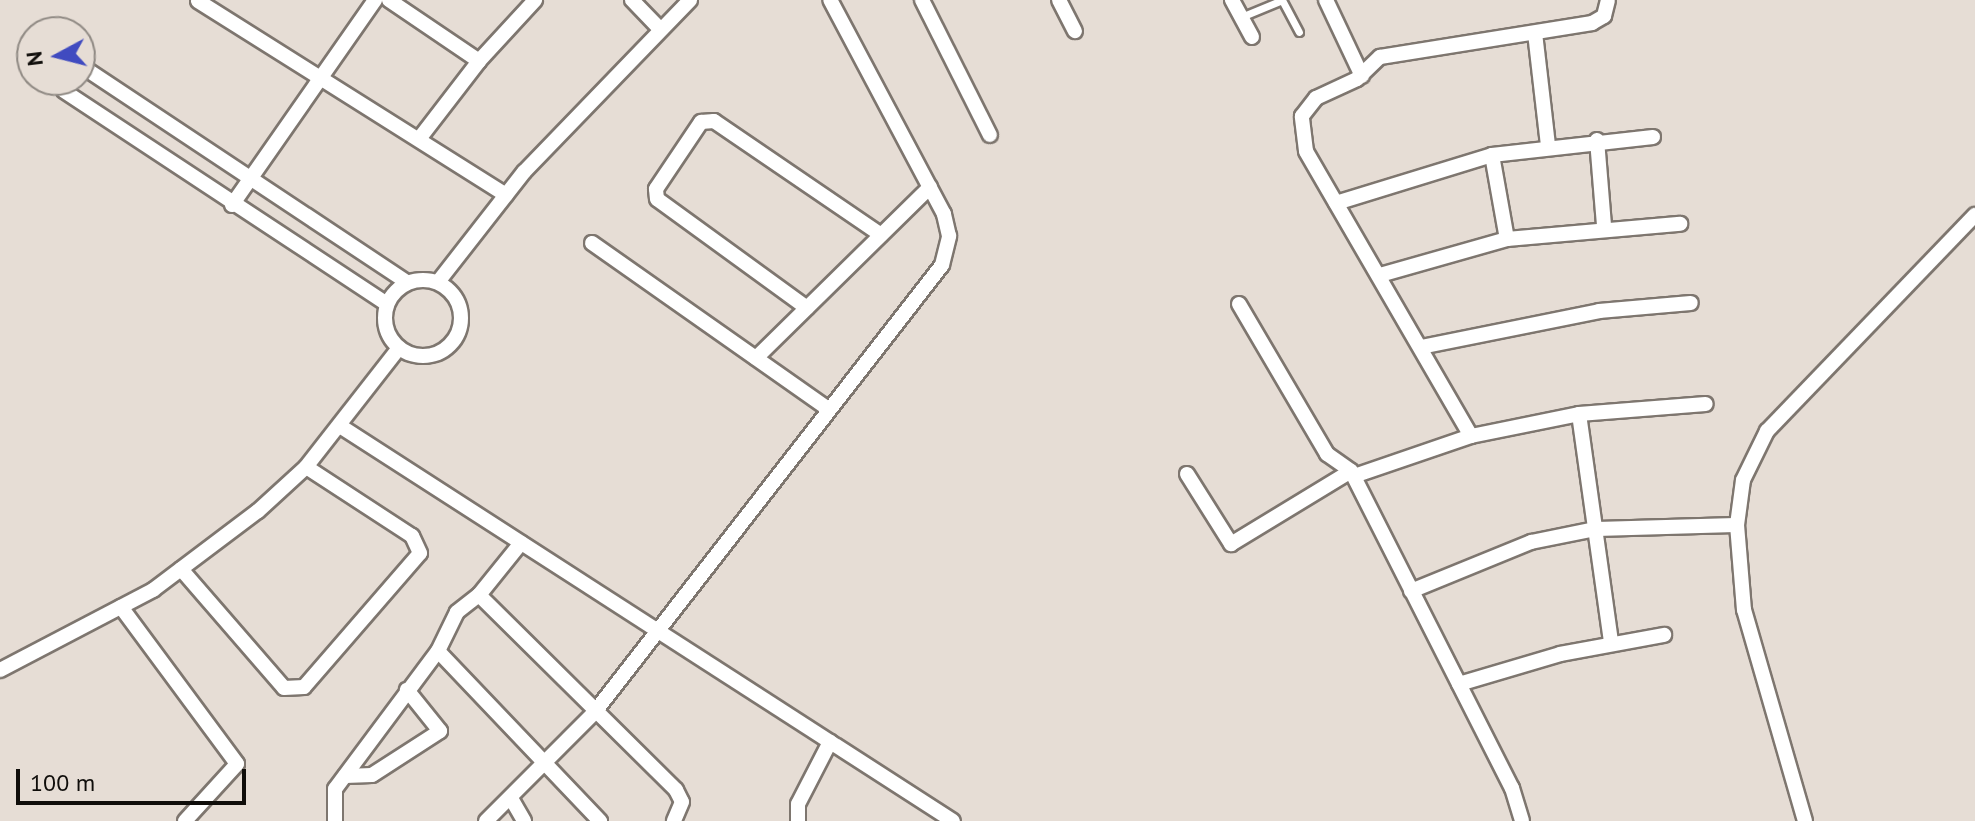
<!DOCTYPE html>
<style>
body{margin:0}
#map{position:relative;width:1975px;height:821px;overflow:hidden;background:#e6ddd5;font-family:"PT Sans",sans-serif}
div>[style]{position:absolute}
.roads{filter:drop-shadow(2px 0 #7e766f) drop-shadow(-2px 0 #7e766f) drop-shadow(0 2px #7e766f) drop-shadow(0 -2px #7e766f)}
.lane>*{height:7px;margin:-3.5px;padding:0 3.5px;transform-origin:3.5px;border-radius:3.5px;background:#fff}
.street>*{height:14px;margin:-7px;padding:0 7px;transform-origin:7px;border-radius:7px;background:#fff}
.street>.ring{margin:-7px;padding:0;box-sizing:content-box;background:none;border:14px solid #fff;border-radius:50%}
span{translate:-50% -50%;white-space:nowrap;text-align:center;line-height:1.15;-webkit-text-stroke:8px #e6ddd5;paint-order:stroke}
.north{position:absolute;left:16px;top:16px;width:80px;height:80px;box-sizing:border-box;background:#e6ddd5;border:2px solid #908a84;border-radius:50%;rotate:263deg;font-size:22px;font-weight:700;line-height:32px;text-align:center;color:#0f0d0a}
.north::after{content:'';display:block;margin:auto;width:28px;height:36px;background:#404bc0;clip-path:polygon(50% 0,100% 100%,50% 72%,0 100%)}
.scale{position:absolute;left:16px;top:769px;width:230px;height:36px;box-sizing:border-box;border:4px solid #0f0d0a;border-top:0;padding-left:10px;font-size:24px;line-height:28px;white-space:nowrap;color:#0f0d0a;-webkit-text-stroke:6px #e6ddd5;paint-order:stroke}
</style>
<div id="map">
<div class="roads">
<div class="lane">
<div style="left:1282px;top:0;width:36px;rotate:62deg"></div>
<div style="left:1241px;top:17px;width:44px;rotate:-22.5deg"></div>
</div>
<div class="street">
<div style="left:389px;top:0;width:109px;rotate:34.1deg"></div>
<div style="left:479px;top:61px;width:83px;rotate:-47.4deg"></div>
<div style="left:632px;top:0;width:39px;rotate:46deg"></div>
<div style="left:922px;top:0;width:151px;rotate:63.3deg"></div>
<div style="left:1059px;top:0;width:35px;rotate:63deg"></div>
<div style="left:1232px;top:0;width:42px;rotate:61.6deg"></div>
<div style="left:1326px;top:0;width:84px;rotate:64.7deg"></div>
<div style="left:198px;top:1px;width:364px;rotate:32.2deg"></div>
<div style="left:1535px;top:33px;width:113px;rotate:83.4deg"></div>
<div style="left:83px;top:67px;width:389px;rotate:33.6deg"></div>
<div style="left:64px;top:91px;width:387px;rotate:33.4deg"></div>
<div style="left:419px;top:139px;width:98px;rotate:-52.4deg"></div>
<div style="left:1597px;top:140px;width:85px;rotate:85.3deg"></div>
<div style="left:1492px;top:155px;width:85px;rotate:79.9deg"></div>
<div style="left:1336px;top:203px;width:163px;rotate:-17.1deg"></div>
<div style="left:1492px;top:155px;width:162px;rotate:-6.4deg"></div>
<div style="left:232px;top:205px;width:250px;rotate:-55.1deg"></div>
<div style="left:592px;top:243px;width:287px;rotate:35.1deg"></div>
<div style="left:1380px;top:275px;width:132px;rotate:-15.8deg"></div>
<div style="left:1507px;top:239px;width:174px;rotate:-5deg"></div>
<div class="ring" style="left:385px;top:280px;width:62px;height:62px"></div>
<div style="left:438px;top:282px;width:140px;rotate:-52deg"></div>
<div style="left:524px;top:172px;width:239px;rotate:-46deg"></div>
<div style="left:1239px;top:304px;width:174px;rotate:59.6deg"></div>
<div style="left:1327px;top:454px;width:29px;rotate:35deg"></div>
<div style="left:1351px;top:471px;width:356px;rotate:63.1deg"></div>
<div style="left:1512px;top:788px;width:34px;rotate:73deg"></div>
<div style="left:807px;top:308px;width:185px;rotate:-144deg"></div>
<div style="left:657px;top:199px;width:10px;rotate:-96deg"></div>
<div style="left:656px;top:189px;width:81px;rotate:-56.1deg"></div>
<div style="left:701px;top:122px;width:13px;rotate:-4deg"></div>
<div style="left:714px;top:121px;width:202px;rotate:34.3deg"></div>
<div style="left:1421px;top:347px;width:182px;rotate:-11.4deg"></div>
<div style="left:1599px;top:311px;width:92px;rotate:-5deg"></div>
<div style="left:756px;top:358px;width:244px;rotate:-44.5deg"></div>
<div style="left:1579px;top:414px;width:231px;rotate:82deg"></div>
<div style="left:340px;top:426px;width:729px;rotate:32.8deg"></div>
<div style="left:1471px;top:436px;width:329px;rotate:-120.1deg"></div>
<div style="left:1306px;top:151px;width:35px;rotate:-97deg"></div>
<div style="left:1302px;top:116px;width:23px;rotate:-52deg"></div>
<div style="left:1316px;top:98px;width:45px;rotate:-24.9deg"></div>
<div style="left:1357px;top:79px;width:32px;rotate:-44deg"></div>
<div style="left:1380px;top:57px;width:215px;rotate:-9.1deg"></div>
<div style="left:1592px;top:23px;width:14px;rotate:-30deg"></div>
<div style="left:1604px;top:16px;width:16px;rotate:-76deg"></div>
<div style="left:1187px;top:474px;width:83px;rotate:57.8deg"></div>
<div style="left:1231px;top:544px;width:140px;rotate:-31.3deg"></div>
<div style="left:1354px;top:476px;width:124px;rotate:-18.9deg"></div>
<div style="left:1471px;top:436px;width:110px;rotate:-11.5deg"></div>
<div style="left:1579px;top:414px;width:127px;rotate:-4.5deg"></div>
<div style="left:181px;top:569px;width:157px;rotate:49.1deg"></div>
<div style="left:284px;top:688px;width:20px;rotate:-3deg"></div>
<div style="left:304px;top:687px;width:177px;rotate:-49.1deg"></div>
<div style="left:420px;top:553px;width:19px;rotate:-115deg"></div>
<div style="left:412px;top:536px;width:126px;rotate:-146.9deg"></div>
<div style="left:1411px;top:591px;width:130px;rotate:-22.2deg"></div>
<div style="left:1531px;top:542px;width:65px;rotate:-11.5deg"></div>
<div style="left:1595px;top:529px;width:142px;rotate:-1.6deg"></div>
<div style="left:479px;top:595px;width:67px;rotate:-51.1deg"></div>
<div style="left:121px;top:607px;width:195px;rotate:53.5deg"></div>
<div style="left:237px;top:764px;width:77px;rotate:132.4deg"></div>
<div style="left:438px;top:651px;width:235px;rotate:46.4deg"></div>
<div style="left:0;top:670px;width:173px;rotate:-27.6deg"></div>
<div style="left:153px;top:590px;width:131px;rotate:-37deg"></div>
<div style="left:258px;top:511px;width:65px;rotate:-42.5deg"></div>
<div style="left:306px;top:467px;width:151px;rotate:-52deg"></div>
<div style="left:1459px;top:684px;width:105px;rotate:-16.5deg"></div>
<div style="left:1560px;top:654px;width:106px;rotate:-10.4deg"></div>
<div style="left:345px;top:776px;width:27px;rotate:-2deg"></div>
<div style="left:372px;top:775px;width:81px;rotate:-32.9deg"></div>
<div style="left:440px;top:731px;width:53px;rotate:-128.8deg"></div>
<div style="left:512px;top:800px;width:24px;rotate:60deg"></div>
<div style="left:335px;top:821px;width:32px;rotate:-90deg"></div>
<div style="left:335px;top:789px;width:172px;rotate:-53.3deg"></div>
<div style="left:438px;top:651px;width:43px;rotate:-64deg"></div>
<div style="left:457px;top:612px;width:28px;rotate:-38deg"></div>
<div style="left:479px;top:595px;width:277px;rotate:44.7deg"></div>
<div style="left:676px;top:790px;width:13px;rotate:63deg"></div>
<div style="left:682px;top:802px;width:21px;rotate:113deg"></div>
<div style="left:486px;top:821px;width:153px;rotate:-45deg"></div>
<div style="left:594px;top:713px;width:567px;rotate:-52.16deg"></div>
<div style="left:942px;top:265px;width:30px;rotate:-76deg"></div>
<div style="left:949px;top:236px;width:23px;rotate:-103deg"></div>
<div style="left:944px;top:214px;width:242px;rotate:-118deg"></div>
<div style="left:798px;top:821px;width:17px;rotate:-90deg"></div>
<div style="left:798px;top:804px;width:70px;rotate:-62.7deg"></div>
<div style="left:1805px;top:821px;width:220px;rotate:-106.1deg"></div>
<div style="left:1744px;top:610px;width:85px;rotate:-94.7deg"></div>
<div style="left:1737px;top:525px;width:45px;rotate:-82.4deg"></div>
<div style="left:1743px;top:480px;width:55px;rotate:-63.9deg"></div>
<div style="left:1767px;top:431px;width:300px;rotate:-46.1deg"></div>
</div>
</div>
<div class="north">N</div>
<div class="scale">100 m</div>
</div>
